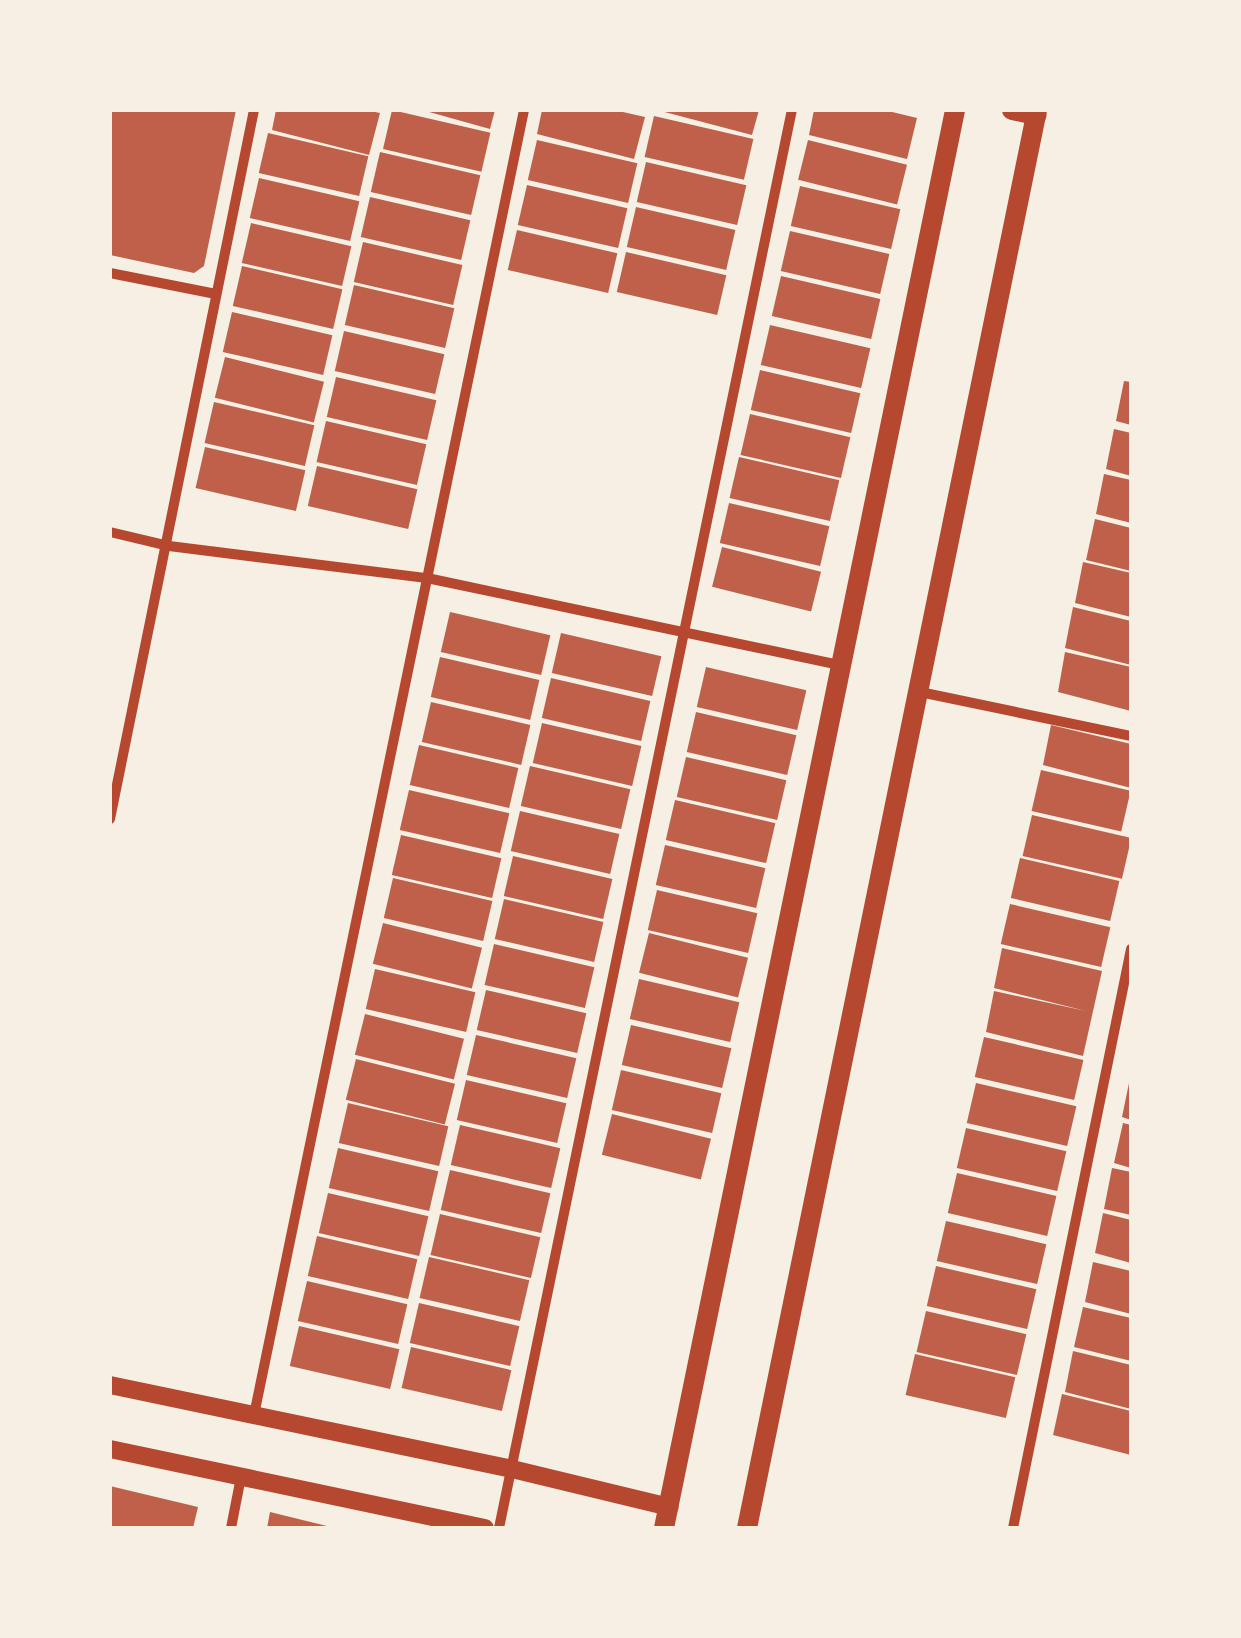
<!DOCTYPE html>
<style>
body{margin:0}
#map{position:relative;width:1241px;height:1638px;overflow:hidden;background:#f6efe4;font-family:Lora,serif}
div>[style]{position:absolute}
.building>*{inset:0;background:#bf614a;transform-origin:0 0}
.minor>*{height:10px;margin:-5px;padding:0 5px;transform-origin:5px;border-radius:5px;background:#b5482f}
.tertiary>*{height:18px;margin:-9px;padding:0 9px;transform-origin:9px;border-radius:9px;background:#b5482f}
.secondary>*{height:20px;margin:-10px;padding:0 10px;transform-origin:10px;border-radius:10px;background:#b5482f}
span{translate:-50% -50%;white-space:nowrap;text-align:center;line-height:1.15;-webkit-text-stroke:8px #f6efe4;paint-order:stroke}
.frame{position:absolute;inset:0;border:112px solid #f6efe4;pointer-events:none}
</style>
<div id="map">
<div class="building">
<div style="clip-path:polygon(110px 110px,236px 110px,204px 266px,194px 273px,110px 255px)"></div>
<div style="clip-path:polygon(276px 110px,366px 110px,380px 113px,369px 155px,272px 130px)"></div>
<div style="left:392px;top:110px;width:101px;height:40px;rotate:13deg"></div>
<div style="clip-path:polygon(422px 110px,495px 110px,490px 129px)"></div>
<div style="clip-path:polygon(542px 110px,614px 110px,645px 117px,634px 159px,537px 134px)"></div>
<div style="clip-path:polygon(657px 110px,759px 110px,752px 135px)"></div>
<div style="clip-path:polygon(814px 110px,884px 110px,917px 118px,907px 159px,809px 135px)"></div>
<div style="left:654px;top:116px;width:102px;height:42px;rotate:13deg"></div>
<div style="left:268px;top:133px;width:103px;height:41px;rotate:13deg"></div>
<div style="left:537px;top:140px;width:103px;height:41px;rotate:13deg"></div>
<div style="left:808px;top:140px;width:102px;height:41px;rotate:14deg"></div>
<div style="left:380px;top:152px;width:103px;height:41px;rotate:13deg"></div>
<div style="left:646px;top:162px;width:103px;height:41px;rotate:13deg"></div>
<div style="left:259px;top:178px;width:103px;height:41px;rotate:13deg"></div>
<div style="left:527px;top:185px;width:103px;height:41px;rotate:13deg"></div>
<div style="left:800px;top:186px;width:103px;height:41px;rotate:13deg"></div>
<div style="left:370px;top:197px;width:103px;height:41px;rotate:13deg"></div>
<div style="left:636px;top:207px;width:102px;height:41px;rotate:13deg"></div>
<div style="left:251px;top:223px;width:103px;height:41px;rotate:13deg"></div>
<div style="left:517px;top:230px;width:103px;height:41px;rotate:13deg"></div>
<div style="left:790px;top:231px;width:102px;height:41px;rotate:13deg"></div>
<div style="left:363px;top:242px;width:102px;height:41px;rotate:13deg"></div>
<div style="left:626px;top:252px;width:103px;height:41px;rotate:13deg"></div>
<div style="left:242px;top:266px;width:103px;height:41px;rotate:13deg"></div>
<div style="left:781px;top:276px;width:102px;height:41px;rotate:13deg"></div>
<div style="left:354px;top:285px;width:103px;height:41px;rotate:13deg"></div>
<div style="left:232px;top:312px;width:103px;height:41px;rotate:13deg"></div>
<div style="left:770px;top:325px;width:103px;height:41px;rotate:13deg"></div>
<div style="left:344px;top:331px;width:103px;height:41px;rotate:13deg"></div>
<div style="left:225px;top:357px;width:102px;height:42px;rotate:14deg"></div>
<div style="left:760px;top:370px;width:103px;height:41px;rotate:13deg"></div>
<div style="left:336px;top:377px;width:103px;height:41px;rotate:13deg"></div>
<div style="clip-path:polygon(1124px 381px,1131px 382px,1131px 425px,1116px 421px)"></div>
<div style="left:214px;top:402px;width:103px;height:42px;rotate:13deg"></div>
<div style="left:750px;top:414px;width:103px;height:42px;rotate:13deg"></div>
<div style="left:326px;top:421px;width:103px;height:42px;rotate:13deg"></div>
<div style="clip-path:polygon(1114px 429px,1131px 433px,1131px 476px,1106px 469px)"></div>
<div style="left:205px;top:447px;width:103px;height:42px;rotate:13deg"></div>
<div style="left:739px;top:457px;width:103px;height:42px;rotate:13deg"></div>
<div style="left:317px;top:466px;width:103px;height:41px;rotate:13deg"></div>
<div style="clip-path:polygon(1104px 474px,1131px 480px,1131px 523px,1096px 514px)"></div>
<div style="left:729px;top:503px;width:103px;height:41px;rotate:13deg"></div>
<div style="clip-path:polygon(1095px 519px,1131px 528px,1131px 571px,1086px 560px)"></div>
<div style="left:722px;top:547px;width:102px;height:41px;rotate:14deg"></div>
<div style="clip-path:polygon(1083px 562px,1131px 573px,1131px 617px,1075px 603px)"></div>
<div style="clip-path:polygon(1073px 607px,1131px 621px,1131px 665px,1065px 648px)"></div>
<div style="left:450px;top:612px;width:103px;height:41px;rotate:13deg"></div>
<div style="left:561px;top:633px;width:103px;height:41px;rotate:13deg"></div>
<div style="clip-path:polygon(1065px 652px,1131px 667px,1131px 711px,1058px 692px)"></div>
<div style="left:440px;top:657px;width:102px;height:41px;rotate:13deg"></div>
<div style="left:706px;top:667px;width:103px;height:41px;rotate:13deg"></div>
<div style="left:551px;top:678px;width:102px;height:41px;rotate:13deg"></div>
<div style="left:431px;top:702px;width:102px;height:41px;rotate:13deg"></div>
<div style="left:696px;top:712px;width:103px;height:41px;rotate:13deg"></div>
<div style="left:542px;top:723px;width:102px;height:41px;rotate:13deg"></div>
<div style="clip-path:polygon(1051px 725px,1131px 744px,1131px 788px,1043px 765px)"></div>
<div style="left:419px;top:745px;width:102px;height:41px;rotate:13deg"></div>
<div style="left:686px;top:757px;width:103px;height:41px;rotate:13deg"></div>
<div style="left:530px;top:766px;width:103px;height:41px;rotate:13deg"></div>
<div style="left:1041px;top:770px;width:92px;height:42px;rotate:13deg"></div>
<div style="left:409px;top:790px;width:103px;height:41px;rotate:13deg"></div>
<div style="left:675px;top:800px;width:103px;height:41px;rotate:13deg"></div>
<div style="left:520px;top:811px;width:102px;height:41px;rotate:13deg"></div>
<div style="left:1032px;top:815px;width:102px;height:42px;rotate:13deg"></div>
<div style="left:401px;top:835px;width:103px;height:41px;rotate:13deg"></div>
<div style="left:665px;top:845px;width:103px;height:41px;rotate:13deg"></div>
<div style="left:513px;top:856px;width:102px;height:41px;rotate:13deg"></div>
<div style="left:1020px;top:858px;width:102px;height:41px;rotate:13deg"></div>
<div style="left:393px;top:878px;width:102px;height:41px;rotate:13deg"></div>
<div style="left:657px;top:890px;width:103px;height:41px;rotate:13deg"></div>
<div style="left:504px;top:899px;width:102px;height:41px;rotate:13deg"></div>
<div style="left:1010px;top:904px;width:103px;height:41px;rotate:13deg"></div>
<div style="left:383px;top:923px;width:102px;height:42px;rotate:14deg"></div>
<div style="left:649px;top:933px;width:102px;height:41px;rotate:14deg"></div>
<div style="left:494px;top:944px;width:103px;height:42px;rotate:13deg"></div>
<div style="clip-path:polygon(1002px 948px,1102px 971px,1083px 1056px,986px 1032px,994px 991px,1086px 1011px,994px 988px)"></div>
<div style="left:375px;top:969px;width:103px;height:41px;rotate:13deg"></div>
<div style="left:639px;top:979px;width:103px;height:41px;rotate:13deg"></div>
<div style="left:486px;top:990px;width:103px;height:41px;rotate:13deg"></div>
<div style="left:365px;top:1014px;width:102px;height:42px;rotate:14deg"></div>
<div style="left:631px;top:1025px;width:103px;height:41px;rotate:13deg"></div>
<div style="left:476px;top:1035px;width:103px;height:41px;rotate:13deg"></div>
<div style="left:984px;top:1037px;width:102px;height:41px;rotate:13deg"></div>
<div style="left:356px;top:1059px;width:102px;height:42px;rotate:14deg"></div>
<div style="left:621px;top:1070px;width:103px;height:41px;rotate:13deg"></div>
<div style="left:466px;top:1080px;width:103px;height:41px;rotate:13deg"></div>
<div style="left:976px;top:1083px;width:103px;height:41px;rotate:13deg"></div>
<div style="clip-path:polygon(1129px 1083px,1131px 1083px,1131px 1120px,1122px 1117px)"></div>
<div style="left:348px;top:1103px;width:103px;height:41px;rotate:13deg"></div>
<div style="left:612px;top:1114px;width:102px;height:42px;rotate:14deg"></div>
<div style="clip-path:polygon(1123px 1123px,1131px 1125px,1131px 1168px,1114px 1163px)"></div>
<div style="left:460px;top:1125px;width:103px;height:41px;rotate:13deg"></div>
<div style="left:966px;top:1128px;width:103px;height:41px;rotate:13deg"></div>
<div style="left:338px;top:1148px;width:103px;height:41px;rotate:13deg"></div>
<div style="clip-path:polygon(1112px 1168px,1131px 1172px,1131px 1215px,1104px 1209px)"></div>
<div style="left:450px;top:1170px;width:103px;height:41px;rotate:13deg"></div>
<div style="left:957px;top:1173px;width:102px;height:41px;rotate:13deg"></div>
<div style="left:328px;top:1193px;width:103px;height:41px;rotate:13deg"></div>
<div style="clip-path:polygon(1103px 1213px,1131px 1220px,1131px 1263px,1095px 1253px)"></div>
<div style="left:440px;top:1214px;width:103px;height:42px;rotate:13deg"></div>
<div style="left:946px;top:1221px;width:103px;height:41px;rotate:13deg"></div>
<div style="left:317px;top:1236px;width:103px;height:41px;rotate:13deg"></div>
<div style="left:429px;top:1257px;width:103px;height:42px;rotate:13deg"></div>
<div style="clip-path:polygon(1093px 1262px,1131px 1271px,1131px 1314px,1085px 1302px)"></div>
<div style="left:936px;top:1266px;width:103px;height:41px;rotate:13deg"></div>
<div style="left:307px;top:1281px;width:103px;height:41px;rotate:13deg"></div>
<div style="left:419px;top:1303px;width:103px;height:41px;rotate:13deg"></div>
<div style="clip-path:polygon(1083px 1307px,1131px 1318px,1131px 1361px,1074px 1347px)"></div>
<div style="left:926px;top:1311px;width:103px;height:42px;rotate:13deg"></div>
<div style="left:299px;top:1326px;width:103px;height:41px;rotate:13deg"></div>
<div style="left:411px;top:1347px;width:103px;height:42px;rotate:13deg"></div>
<div style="clip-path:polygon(1073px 1351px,1131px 1365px,1131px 1409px,1065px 1392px)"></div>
<div style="left:915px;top:1354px;width:103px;height:42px;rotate:13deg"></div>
<div style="clip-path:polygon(1062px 1394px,1131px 1411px,1131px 1455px,1053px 1435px)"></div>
<div style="clip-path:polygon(110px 1486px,198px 1507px,193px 1528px,110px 1528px)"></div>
<div style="clip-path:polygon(270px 1512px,331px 1527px,331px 1528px,267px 1528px)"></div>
</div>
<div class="minor">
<div style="left:110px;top:273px;width:108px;rotate:11.2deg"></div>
<div style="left:110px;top:532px;width:61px;rotate:13.3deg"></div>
<div style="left:169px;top:546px;width:260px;rotate:7.1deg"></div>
<div style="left:427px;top:578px;width:421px;rotate:11.9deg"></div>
<div style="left:920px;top:692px;width:216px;rotate:11.8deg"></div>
<div style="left:110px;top:819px;width:723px;rotate:-78.52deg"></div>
<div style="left:254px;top:1415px;width:1333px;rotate:-78.31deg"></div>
<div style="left:231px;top:1528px;width:52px;rotate:-78.9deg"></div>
<div style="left:499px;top:1528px;width:1448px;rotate:-78.33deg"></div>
<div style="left:1013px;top:1528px;width:591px;rotate:-78.48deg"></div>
</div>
<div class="tertiary">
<div style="left:110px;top:1385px;width:411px;rotate:11.8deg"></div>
<div style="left:512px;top:1469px;width:162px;rotate:13.6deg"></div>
<div style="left:110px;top:1449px;width:383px;rotate:11.9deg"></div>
</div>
<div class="secondary">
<div style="left:1012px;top:110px;width:25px;rotate:12deg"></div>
<div style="left:664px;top:1528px;width:1448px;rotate:-78.4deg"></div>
<div style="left:747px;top:1528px;width:1447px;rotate:-78.44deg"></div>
</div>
<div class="frame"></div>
</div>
